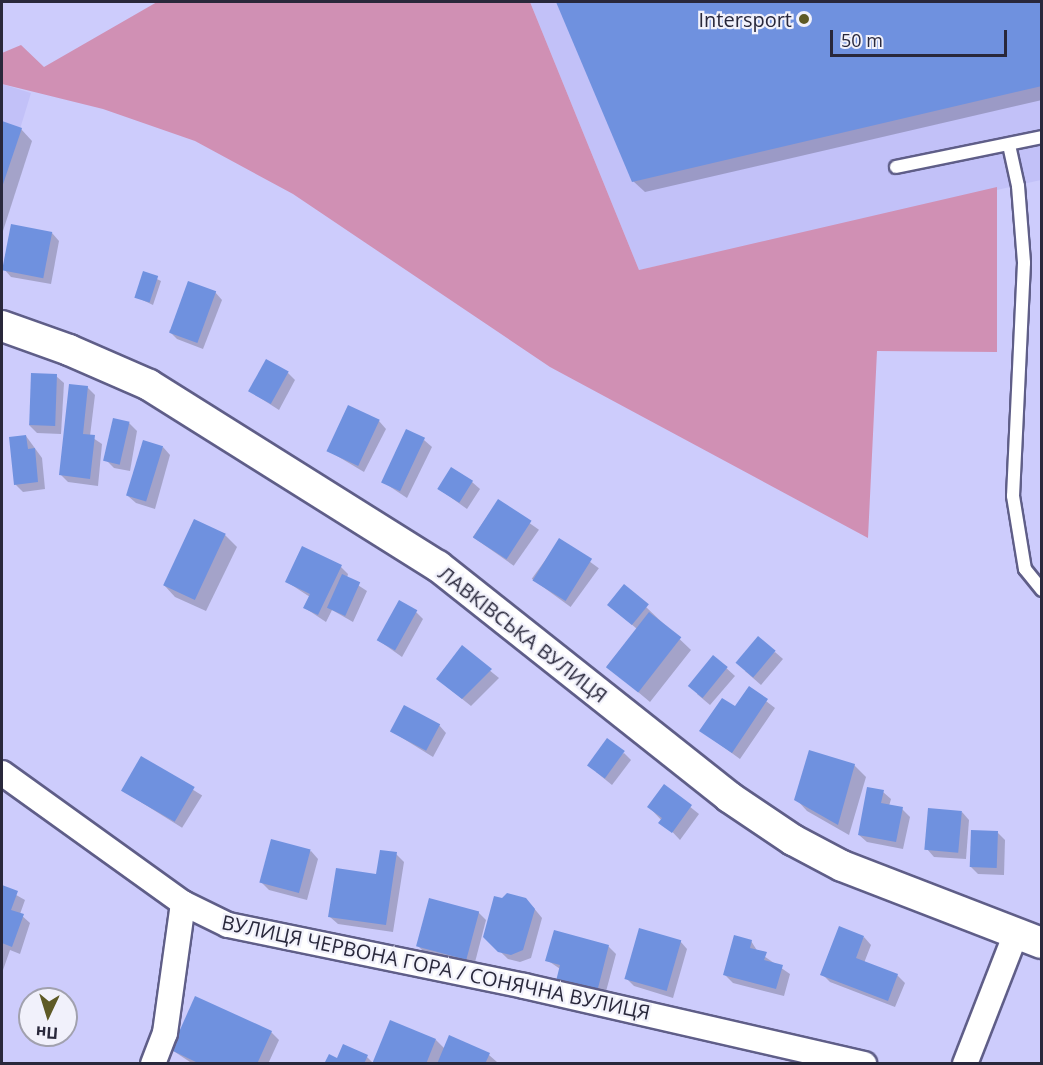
<!DOCTYPE html>
<meta charset="utf-8">
<style>
body{margin:0}
#map{position:relative;width:1043px;height:1065px;overflow:hidden;background:#cdccfc;font-family:"Open Sans",sans-serif}
div>[style]{position:absolute}
.built>*{inset:0;background:#c2c1f8}
.green>*{inset:0;background:#d090b4}
.shadow>*{inset:0;background:#0003;transform-origin:0 0}
.building>*{inset:0;background:#6f91df;transform-origin:0 0}
.roads{filter:drop-shadow(2px 0 #5f5e88) drop-shadow(-2px 0 #5f5e88) drop-shadow(0 2px #5f5e88) drop-shadow(0 -2px #5f5e88)}
.service>*{height:12px;margin:-6px;padding:0 6px;transform-origin:6px;border-radius:6px;background:#fff}
.minor>*{height:24px;margin:-12px;padding:0 12px;transform-origin:12px;border-radius:12px;background:#fff}
.tertiary>*{height:30px;margin:-15px;padding:0 15px;transform-origin:15px;border-radius:15px;background:#fff}
.dots>*{width:16px;height:16px;translate:-50% -50%;box-sizing:border-box;border:3px solid #f1f1fb;border-radius:50%}
span{translate:-50% -50%;white-space:nowrap;text-align:center;line-height:1.15;-webkit-text-stroke:4.5px #f1f1fb;paint-order:stroke}
.poi-label{font-size:20px;color:#29283b}
.right{translate:-100% -50%;text-align:right}
.street-label{font-size:20px;color:#29283b}
.frame{position:absolute;inset:0;border:3px solid #29283b;pointer-events:none}
.north{position:absolute;left:18px;top:987px;width:60px;height:60px;box-sizing:border-box;background:#f1f1fb;border:2px solid #a1a1ae;border-radius:50%;rotate:184deg;font-size:16px;font-weight:700;line-height:24px;text-align:center;color:#29283b}
.north::after{content:'';display:block;margin:auto;width:21px;height:27px;background:#5e5a26;clip-path:polygon(50% 0,100% 100%,50% 72%,0 100%)}
.scale{position:absolute;left:830px;top:30px;width:177px;height:27px;box-sizing:border-box;border:3px solid #29283b;border-top:0;padding-left:8px;font-size:18px;line-height:21px;white-space:nowrap;color:#29283b;-webkit-text-stroke:4px #f1f1fb;paint-order:stroke}
</style>
<div id="map">
<div class="built">
<div style="clip-path:polygon(530px 2px,1041px 2px,1041px 180px,639px 270px)"></div>
<div style="clip-path:polygon(2px 84px,31px 93px,2px 188px)"></div>
</div>
<div class="green">
<div style="clip-path:polygon(157px 2px,530px 2px,639px 270px,997px 187px,997px 352px,877px 351px,868px 538px,550px 367px,293px 194px,195px 141px,103px 109px,2px 84px,2px 53px,21px 45px,44px 67px)"></div>
</div>
<div class="shadow">
<div style="clip-path:polygon(558px 2px,1042px 2px,1042px 100px,645px 192px,633px 181px)"></div>
<div style="clip-path:polygon(2px 123px,21px 129px,32px 141px,2px 234px)"></div>
<div style="clip-path:polygon(52px 233px,59px 241px,51px 284px,11px 277px,4px 269px)"></div>
<div style="clip-path:polygon(144px 273px,161px 281px,153px 305px,136px 297px)"></div>
<div style="clip-path:polygon(215px 292px,222px 300px,203px 349px,177px 339px,169px 331px)"></div>
<div style="clip-path:polygon(288px 373px,295px 380px,279px 410px,251px 392px)"></div>
<div style="clip-path:polygon(56px 376px,64px 383px,61px 434px,37px 433px,29px 425px)"></div>
<div style="clip-path:polygon(87px 387px,95px 395px,90px 436px,102px 444px,98px 486px,68px 482px,60px 474px)"></div>
<div style="clip-path:polygon(379px 421px,386px 429px,364px 472px,327px 450px)"></div>
<div style="clip-path:polygon(129px 423px,137px 431px,130px 471px,114px 468px,106px 460px)"></div>
<div style="clip-path:polygon(26px 436px,42px 458px,45px 489px,23px 492px,15px 484px)"></div>
<div style="clip-path:polygon(424px 440px,432px 447px,407px 498px,383px 482px)"></div>
<div style="clip-path:polygon(163px 447px,170px 455px,155px 509px,136px 503px,128px 496px)"></div>
<div style="clip-path:polygon(472px 482px,480px 489px,467px 509px,439px 489px)"></div>
<div style="left:498px;top:501px;width:50px;height:44px;rotate:35deg"></div>
<div style="clip-path:polygon(225px 535px,237px 547px,206px 611px,175px 597px,164px 585px)"></div>
<div style="left:560px;top:540px;width:48px;height:48px;rotate:36deg"></div>
<div style="clip-path:polygon(341px 567px,348px 574px,347px 578px,367px 591px,353px 622px,332px 610px,326px 622px,305px 608px,310px 597px,287px 582px)"></div>
<div style="clip-path:polygon(624px 586px,691px 650px,650px 702px,607px 666px,637px 629px,609px 605px)"></div>
<div style="clip-path:polygon(416px 612px,423px 619px,402px 657px,378px 640px)"></div>
<div style="clip-path:polygon(462px 648px,499px 678px,471px 706px,446px 686px)"></div>
<div style="clip-path:polygon(775px 652px,783px 659px,761px 685px,745px 671px)"></div>
<div style="clip-path:polygon(714px 657px,735px 676px,710px 705px,697px 694px)"></div>
<div style="clip-path:polygon(749px 688px,775px 708px,740px 759px,701px 731px,736px 708px)"></div>
<div style="clip-path:polygon(439px 725px,446px 733px,433px 757px,391px 731px)"></div>
<div style="clip-path:polygon(624px 753px,631px 760px,612px 785px,596px 772px)"></div>
<div style="left:142px;top:758px;width:71px;height:38px;rotate:32deg"></div>
<div style="clip-path:polygon(854px 765px,866px 777px,849px 835px,807px 811px,796px 799px)"></div>
<div style="clip-path:polygon(664px 786px,699px 814px,680px 840px,649px 807px)"></div>
<div style="clip-path:polygon(883px 792px,891px 799px,889px 806px,902px 809px,910px 817px,903px 849px,867px 842px,859px 835px)"></div>
<div style="clip-path:polygon(962px 812px,969px 820px,966px 859px,934px 857px,927px 849px)"></div>
<div style="clip-path:polygon(998px 833px,1005px 840px,1004px 875px,978px 874px,970px 866px)"></div>
<div style="clip-path:polygon(311px 851px,318px 859px,307px 900px,269px 890px,261px 882px)"></div>
<div style="clip-path:polygon(396px 854px,404px 862px,393px 932px,338px 924px,330px 917px,377px 876px)"></div>
<div style="clip-path:polygon(2px 887px,25px 900px,20px 914px,30px 923px,20px 954px,10px 950px,2px 973px)"></div>
<div style="clip-path:polygon(533px 907px,542px 918px,531px 958px,520px 962px,508px 959px,485px 937px)"></div>
<div style="clip-path:polygon(478px 912px,486px 920px,474px 966px,426px 954px,418px 946px)"></div>
<div style="clip-path:polygon(864px 937px,871px 945px,864px 963px,897px 975px,905px 983px,895px 1007px,830px 982px,822px 974px)"></div>
<div style="clip-path:polygon(680px 941px,687px 949px,673px 998px,634px 986px,626px 978px)"></div>
<div style="clip-path:polygon(751px 941px,758px 952px,790px 974px,784px 996px,733px 983px,725px 975px)"></div>
<div style="clip-path:polygon(608px 946px,616px 954px,604px 999px,547px 960px)"></div>
<div style="clip-path:polygon(271px 1032px,279px 1040px,268px 1064px,193px 1064px,172px 1050px)"></div>
<div style="clip-path:polygon(436px 1040px,445px 1049px,489px 1055px,497px 1062px,374px 1064px)"></div>
<div style="clip-path:polygon(367px 1057px,374px 1064px,326px 1064px,338px 1060px)"></div>
</div>
<div class="building">
<div style="clip-path:polygon(556px 2px,1042px 2px,1042px 86px,632px 182px)"></div>
<div style="clip-path:polygon(2px 121px,22px 128px,2px 187px)"></div>
<div style="left:11px;top:224px;width:42px;height:47px;rotate:11deg"></div>
<div style="left:143px;top:271px;width:16px;height:28px;rotate:18deg"></div>
<div style="left:188px;top:281px;width:30px;height:55px;rotate:20deg"></div>
<div style="left:266px;top:359px;width:26px;height:37px;rotate:29deg"></div>
<div style="left:31px;top:373px;width:26px;height:52px;rotate:2deg"></div>
<div style="clip-path:polygon(69px 384px,88px 386px,83px 434px,95px 435px,90px 479px,59px 475px)"></div>
<div style="left:348px;top:405px;width:35px;height:51px;rotate:25deg"></div>
<div style="left:113px;top:418px;width:17px;height:44px;rotate:13deg"></div>
<div style="left:406px;top:429px;width:21px;height:59px;rotate:25deg"></div>
<div style="clip-path:polygon(26px 435px,28px 449px,35px 448px,38px 482px,14px 485px,9px 437px)"></div>
<div style="left:143px;top:440px;width:21px;height:58px;rotate:17deg"></div>
<div style="left:451px;top:467px;width:26px;height:26px;rotate:32deg"></div>
<div style="left:498px;top:499px;width:40px;height:46px;rotate:33deg"></div>
<div style="left:194px;top:519px;width:35px;height:73px;rotate:25deg"></div>
<div style="left:559px;top:538px;width:39px;height:50px;rotate:32deg"></div>
<div style="clip-path:polygon(302px 546px,342px 565px,318px 615px,303px 608px,310px 594px,285px 582px)"></div>
<div style="left:342px;top:574px;width:20px;height:37px;rotate:24deg"></div>
<div style="left:624px;top:584px;width:32px;height:27px;rotate:39deg"></div>
<div style="left:399px;top:600px;width:21px;height:46px;rotate:29deg"></div>
<div style="left:649px;top:612px;width:41px;height:70px;rotate:38deg"></div>
<div style="left:758px;top:636px;width:23px;height:35px;rotate:40deg"></div>
<div style="clip-path:polygon(462px 645px,492px 669px,462px 699px,436px 679px)"></div>
<div style="left:713px;top:655px;width:19px;height:40px;rotate:39deg"></div>
<div style="clip-path:polygon(749px 686px,768px 699px,732px 753px,699px 731px,722px 698px,735px 706px)"></div>
<div style="left:404px;top:705px;width:41px;height:30px;rotate:28deg"></div>
<div style="left:607px;top:738px;width:22px;height:34px;rotate:36deg"></div>
<div style="clip-path:polygon(809px 750px,855px 764px,838px 825px,794px 800px)"></div>
<div style="left:141px;top:756px;width:62px;height:40px;rotate:30deg"></div>
<div style="clip-path:polygon(664px 784px,692px 805px,672px 833px,658px 823px,662px 818px,647px 807px)"></div>
<div style="clip-path:polygon(867px 787px,884px 790px,881px 803px,903px 807px,896px 842px,858px 835px)"></div>
<div style="left:928px;top:808px;width:34px;height:42px;rotate:5deg"></div>
<div style="left:971px;top:830px;width:27px;height:37px;rotate:2deg"></div>
<div style="left:271px;top:839px;width:41px;height:45px;rotate:15deg"></div>
<div style="clip-path:polygon(380px 850px,397px 852px,386px 925px,328px 917px,336px 868px,376px 874px)"></div>
<div style="clip-path:polygon(2px 885px,18px 891px,11px 910px,24px 914px,12px 947px,2px 943px)"></div>
<div style="clip-path:polygon(507px 893px,526px 898px,535px 909px,523px 950px,511px 955px,498px 952px,483px 937px,494px 896px,502px 898px)"></div>
<div style="left:429px;top:898px;width:52px;height:50px;rotate:15deg"></div>
<div style="clip-path:polygon(839px 926px,864px 936px,856px 958px,898px 974px,888px 1001px,820px 975px)"></div>
<div style="left:639px;top:928px;width:44px;height:53px;rotate:16deg"></div>
<div style="clip-path:polygon(554px 930px,609px 945px,597px 992px,556px 981px,560px 965px,545px 961px)"></div>
<div style="clip-path:polygon(734px 935px,752px 940px,750px 948px,767px 952px,764px 960px,783px 965px,776px 989px,723px 975px)"></div>
<div style="clip-path:polygon(195px 996px,272px 1031px,257px 1064px,200px 1064px,171px 1050px)"></div>
<div style="clip-path:polygon(390px 1020px,436px 1039px,426px 1064px,372px 1064px)"></div>
<div style="clip-path:polygon(449px 1035px,490px 1053px,485px 1064px,437px 1064px)"></div>
<div style="clip-path:polygon(343px 1044px,368px 1055px,364px 1064px,324px 1064px,329px 1054px,337px 1058px)"></div>
</div>
<div class="roads">
<div class="service">
<div style="left:1009px;top:145px;width:42px;rotate:77.6deg"></div>
<div style="left:1018px;top:186px;width:77px;rotate:85.5deg"></div>
<div style="left:1024px;top:263px;width:233px;rotate:92.7deg"></div>
<div style="left:1013px;top:496px;width:74px;rotate:80.7deg"></div>
<div style="left:1025px;top:569px;width:27px;rotate:51deg"></div>
<div style="left:896px;top:167px;width:149px;rotate:-11.6deg"></div>
</div>
<div class="minor">
<div style="left:2px;top:773px;width:223px;rotate:35.7deg"></div>
<div style="left:183px;top:903px;width:50px;rotate:26.1deg"></div>
<div style="left:228px;top:925px;width:302px;rotate:11.6deg"></div>
<div style="left:524px;top:986px;width:349px;rotate:12.9deg"></div>
<div style="left:153px;top:1064px;width:33px;rotate:-69deg"></div>
<div style="left:165px;top:1033px;width:131px;rotate:-82.1deg"></div>
<div style="left:965px;top:1064px;width:137px;rotate:-68.7deg"></div>
</div>
<div class="tertiary">
<div style="left:2px;top:326px;width:71px;rotate:19.7deg"></div>
<div style="left:69px;top:350px;width:87px;rotate:23.6deg"></div>
<div style="left:149px;top:385px;width:341px;rotate:32.1deg"></div>
<div style="left:438px;top:566px;width:372px;rotate:38.4deg"></div>
<div style="left:729px;top:797px;width:77px;rotate:33.9deg"></div>
<div style="left:793px;top:840px;width:55px;rotate:28deg"></div>
<div style="left:842px;top:866px;width:214px;rotate:21.1deg"></div>
</div>
</div>
<div class="dots">
<div style="left:804px;top:19px;background:#5e5a26"></div>
</div>
<div class="poi-label">
<span class="right" style="left:792px;top:19px">Intersport</span>
</div>
<div class="street-label">
<span style="left:523px;top:634px;rotate:38deg">ЛАВКІВСЬКА ВУЛИЦЯ</span>
<span style="left:436px;top:967px;rotate:12deg">ВУЛИЦЯ ЧЕРВОНА ГОРА / СОНЯЧНА ВУЛИЦЯ</span>
</div>
<div class="frame"></div>
<div class="north">Пн</div>
<div class="scale">50 m</div>
</div>
